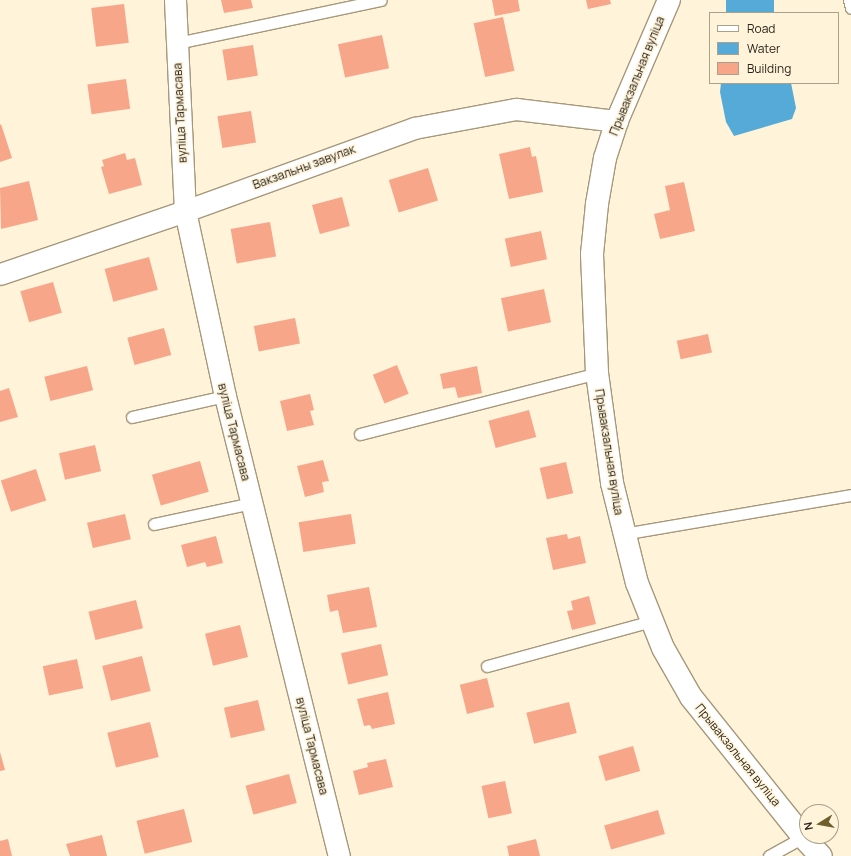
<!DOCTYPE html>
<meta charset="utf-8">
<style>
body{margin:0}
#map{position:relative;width:851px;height:856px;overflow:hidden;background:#fff3da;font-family:Manrope,sans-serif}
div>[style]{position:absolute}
.water>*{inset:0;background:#56aad8;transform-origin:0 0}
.building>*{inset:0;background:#f8a68a;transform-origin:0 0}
.roads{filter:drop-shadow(1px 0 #a6987b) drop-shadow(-1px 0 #a6987b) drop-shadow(0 1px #a6987b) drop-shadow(0 -1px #a6987b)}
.service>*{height:11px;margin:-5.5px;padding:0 5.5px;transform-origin:5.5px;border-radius:5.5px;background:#fff}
.minor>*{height:21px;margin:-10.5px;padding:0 10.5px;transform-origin:10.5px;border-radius:10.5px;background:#fff}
.primary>*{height:22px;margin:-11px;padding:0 11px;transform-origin:11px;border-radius:11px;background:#fff}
span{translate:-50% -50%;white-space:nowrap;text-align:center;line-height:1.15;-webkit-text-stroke:3px #fff3da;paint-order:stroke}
.street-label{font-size:12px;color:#2a251a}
.legend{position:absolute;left:709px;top:12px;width:130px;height:72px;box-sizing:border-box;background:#fff3da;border:1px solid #aaa18d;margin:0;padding:5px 7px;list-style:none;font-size:12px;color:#2a251a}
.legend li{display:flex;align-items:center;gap:8px;height:20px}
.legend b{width:20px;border:1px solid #aaa18d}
.north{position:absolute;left:799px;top:804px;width:40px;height:40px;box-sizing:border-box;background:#fff3da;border:1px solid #aaa18d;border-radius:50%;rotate:259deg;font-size:11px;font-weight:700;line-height:16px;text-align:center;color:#2a251a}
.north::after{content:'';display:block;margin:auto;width:14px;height:18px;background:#6f5f2d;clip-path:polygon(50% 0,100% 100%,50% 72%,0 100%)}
</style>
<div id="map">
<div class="water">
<div style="left:726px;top:0;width:48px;height:13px"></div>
<div style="clip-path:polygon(721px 83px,791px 83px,796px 108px,792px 119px,734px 136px,726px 122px,720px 92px)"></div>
</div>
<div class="building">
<div style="clip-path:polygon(221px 0,251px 0,253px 8px,224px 13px)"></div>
<div style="clip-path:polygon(492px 0,518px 0,520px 11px,495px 16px)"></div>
<div style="clip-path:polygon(586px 0,610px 0,611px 4px,588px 9px)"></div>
<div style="left:124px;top:4px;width:39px;height:33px;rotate:83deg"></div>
<div style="left:503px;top:17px;width:55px;height:30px;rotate:78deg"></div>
<div style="left:382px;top:35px;width:34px;height:45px;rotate:78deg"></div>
<div style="left:253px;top:45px;width:31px;height:31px;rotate:81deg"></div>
<div style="left:126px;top:79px;width:30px;height:39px;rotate:82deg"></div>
<div style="left:251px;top:111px;width:32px;height:34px;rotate:81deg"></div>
<div style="clip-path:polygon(1px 124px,12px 158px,0 162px,0 125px)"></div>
<div style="clip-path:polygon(530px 147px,532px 157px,536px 156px,543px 192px,509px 199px,499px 154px)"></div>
<div style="clip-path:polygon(125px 153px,127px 160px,135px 158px,142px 185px,109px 194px,101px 167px,104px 166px,102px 160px)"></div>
<div style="left:428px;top:168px;width:34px;height:41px;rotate:73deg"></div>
<div style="clip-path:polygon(29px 181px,38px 220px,1px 229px,0 188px)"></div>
<div style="clip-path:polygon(684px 182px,695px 231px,660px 239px,654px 214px,670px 210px,665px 186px)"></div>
<div style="left:342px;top:197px;width:30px;height:31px;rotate:75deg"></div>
<div style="left:270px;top:222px;width:35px;height:40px;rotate:80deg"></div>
<div style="left:541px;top:231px;width:29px;height:37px;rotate:78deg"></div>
<div style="left:149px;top:257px;width:34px;height:46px;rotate:75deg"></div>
<div style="left:53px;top:282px;width:32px;height:34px;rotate:74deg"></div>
<div style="left:544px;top:289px;width:34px;height:44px;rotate:78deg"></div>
<div style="left:295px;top:318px;width:26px;height:42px;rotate:79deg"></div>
<div style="left:164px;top:328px;width:28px;height:38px;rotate:75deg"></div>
<div style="left:708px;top:334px;width:19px;height:32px;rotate:78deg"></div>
<div style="left:397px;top:365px;width:31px;height:26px;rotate:68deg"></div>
<div style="left:87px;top:366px;width:25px;height:44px;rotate:76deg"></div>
<div style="clip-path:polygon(477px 366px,482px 393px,458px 398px,455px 387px,443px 389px,440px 374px)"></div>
<div style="clip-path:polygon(9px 388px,18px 417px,0 422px,0 391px)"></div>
<div style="clip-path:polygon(310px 394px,314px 410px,310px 411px,314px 425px,287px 431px,280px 401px)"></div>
<div style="left:529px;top:410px;width:28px;height:42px;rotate:75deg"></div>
<div style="left:95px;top:445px;width:27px;height:37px;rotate:77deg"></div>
<div style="clip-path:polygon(323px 460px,329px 481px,322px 482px,324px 492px,305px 497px,297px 466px)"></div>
<div style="left:200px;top:461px;width:32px;height:50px;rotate:74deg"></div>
<div style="left:566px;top:462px;width:32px;height:27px;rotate:77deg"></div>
<div style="left:36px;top:469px;width:33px;height:37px;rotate:72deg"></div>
<div style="left:125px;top:514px;width:26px;height:39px;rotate:77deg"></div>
<div style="left:351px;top:514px;width:30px;height:53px;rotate:81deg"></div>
<div style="clip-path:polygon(567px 534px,568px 539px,580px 536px,586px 563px,553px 570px,546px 538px)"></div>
<div style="clip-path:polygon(216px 536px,223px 563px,207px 567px,205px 562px,187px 567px,181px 545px)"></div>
<div style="clip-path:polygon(369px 587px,377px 627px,343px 633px,338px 610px,330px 612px,327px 595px)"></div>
<div style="clip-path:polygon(589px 596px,596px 624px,572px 630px,567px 611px,573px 610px,571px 601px)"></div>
<div style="left:136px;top:600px;width:29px;height:49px;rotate:76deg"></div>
<div style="left:240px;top:625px;width:33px;height:36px;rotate:76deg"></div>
<div style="left:381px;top:644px;width:32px;height:41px;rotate:77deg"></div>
<div style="left:142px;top:656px;width:36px;height:41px;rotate:76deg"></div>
<div style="left:77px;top:659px;width:30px;height:35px;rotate:78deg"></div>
<div style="left:487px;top:678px;width:30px;height:28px;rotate:76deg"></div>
<div style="clip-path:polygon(388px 692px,395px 724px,372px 729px,370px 725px,364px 726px,357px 699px)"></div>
<div style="left:258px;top:700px;width:31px;height:35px;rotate:77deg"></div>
<div style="left:569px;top:702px;width:32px;height:44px;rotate:76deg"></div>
<div style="left:150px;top:722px;width:36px;height:44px;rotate:76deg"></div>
<div style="left:633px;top:746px;width:26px;height:36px;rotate:74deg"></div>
<div style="clip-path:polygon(0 752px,5px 770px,0 771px)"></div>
<div style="clip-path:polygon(386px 759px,393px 787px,359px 795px,353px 771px,368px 767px,367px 763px)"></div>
<div style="left:289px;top:774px;width:30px;height:45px;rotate:75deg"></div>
<div style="left:505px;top:781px;width:33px;height:24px;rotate:78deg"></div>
<div style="left:184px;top:809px;width:34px;height:49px;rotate:76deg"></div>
<div style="left:658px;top:810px;width:25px;height:56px;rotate:74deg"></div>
<div style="clip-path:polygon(102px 835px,107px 856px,70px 856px,66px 844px)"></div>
<div style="clip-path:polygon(8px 839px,12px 856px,0 856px,0 841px)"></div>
<div style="clip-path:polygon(536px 839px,540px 856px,509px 856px,507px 846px)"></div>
</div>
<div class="roads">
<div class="service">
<div style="left:849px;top:0;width:8px;rotate:76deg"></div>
<div style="left:177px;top:43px;width:208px;rotate:-11.9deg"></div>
<div style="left:132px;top:417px;width:95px;rotate:-12.7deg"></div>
<div style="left:360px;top:434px;width:245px;rotate:-14.4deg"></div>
<div style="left:154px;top:524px;width:100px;rotate:-12.1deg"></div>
<div style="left:623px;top:534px;width:231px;rotate:-9.7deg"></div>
<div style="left:487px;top:666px;width:170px;rotate:-15.3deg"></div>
<div style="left:769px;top:856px;width:39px;rotate:-29deg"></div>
</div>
<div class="minor">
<div style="left:175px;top:0;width:211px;rotate:87.3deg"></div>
<div style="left:185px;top:211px;width:189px;rotate:77.8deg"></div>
<div style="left:225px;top:396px;width:474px;rotate:76.1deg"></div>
<div style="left:0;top:274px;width:195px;rotate:-18.8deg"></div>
<div style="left:185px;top:211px;width:244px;rotate:-19.9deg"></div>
<div style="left:414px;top:128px;width:104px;rotate:-10.6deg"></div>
<div style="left:516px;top:109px;width:102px;rotate:6.8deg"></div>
</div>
<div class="primary">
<div style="left:669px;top:0;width:132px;rotate:113.3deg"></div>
<div style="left:617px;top:121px;width:39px;rotate:108deg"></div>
<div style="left:605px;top:158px;width:47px;rotate:99.9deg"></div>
<div style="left:597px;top:204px;width:50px;rotate:95.7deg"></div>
<div style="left:592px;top:254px;width:119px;rotate:87.6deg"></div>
<div style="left:597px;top:373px;width:111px;rotate:82.2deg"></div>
<div style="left:612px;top:483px;width:103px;rotate:76deg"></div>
<div style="left:637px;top:583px;width:70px;rotate:68.2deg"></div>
<div style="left:663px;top:648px;width:56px;rotate:60.3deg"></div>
<div style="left:691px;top:697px;width:179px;rotate:51.3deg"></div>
<div style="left:803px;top:837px;width:26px;rotate:47deg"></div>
</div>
</div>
<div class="street-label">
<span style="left:637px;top:76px;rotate:-68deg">Прывакзальная вуліца</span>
<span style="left:180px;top:113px;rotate:-93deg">вуліца Тармасава</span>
<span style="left:304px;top:167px;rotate:-20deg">Вакзальны завулак</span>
<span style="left:234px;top:432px;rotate:76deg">вуліца Тармасава</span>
<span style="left:609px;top:452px;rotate:81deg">Прывакзальная вуліца</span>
<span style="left:312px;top:746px;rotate:76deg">вуліца Тармасава</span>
<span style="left:738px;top:755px;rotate:51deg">Прывакзальная вуліца</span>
</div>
<ul class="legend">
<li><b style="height:5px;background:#fff"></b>Road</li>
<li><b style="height:11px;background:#56aad8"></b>Water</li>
<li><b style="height:11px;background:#f8a68a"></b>Building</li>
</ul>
<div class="north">N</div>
</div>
